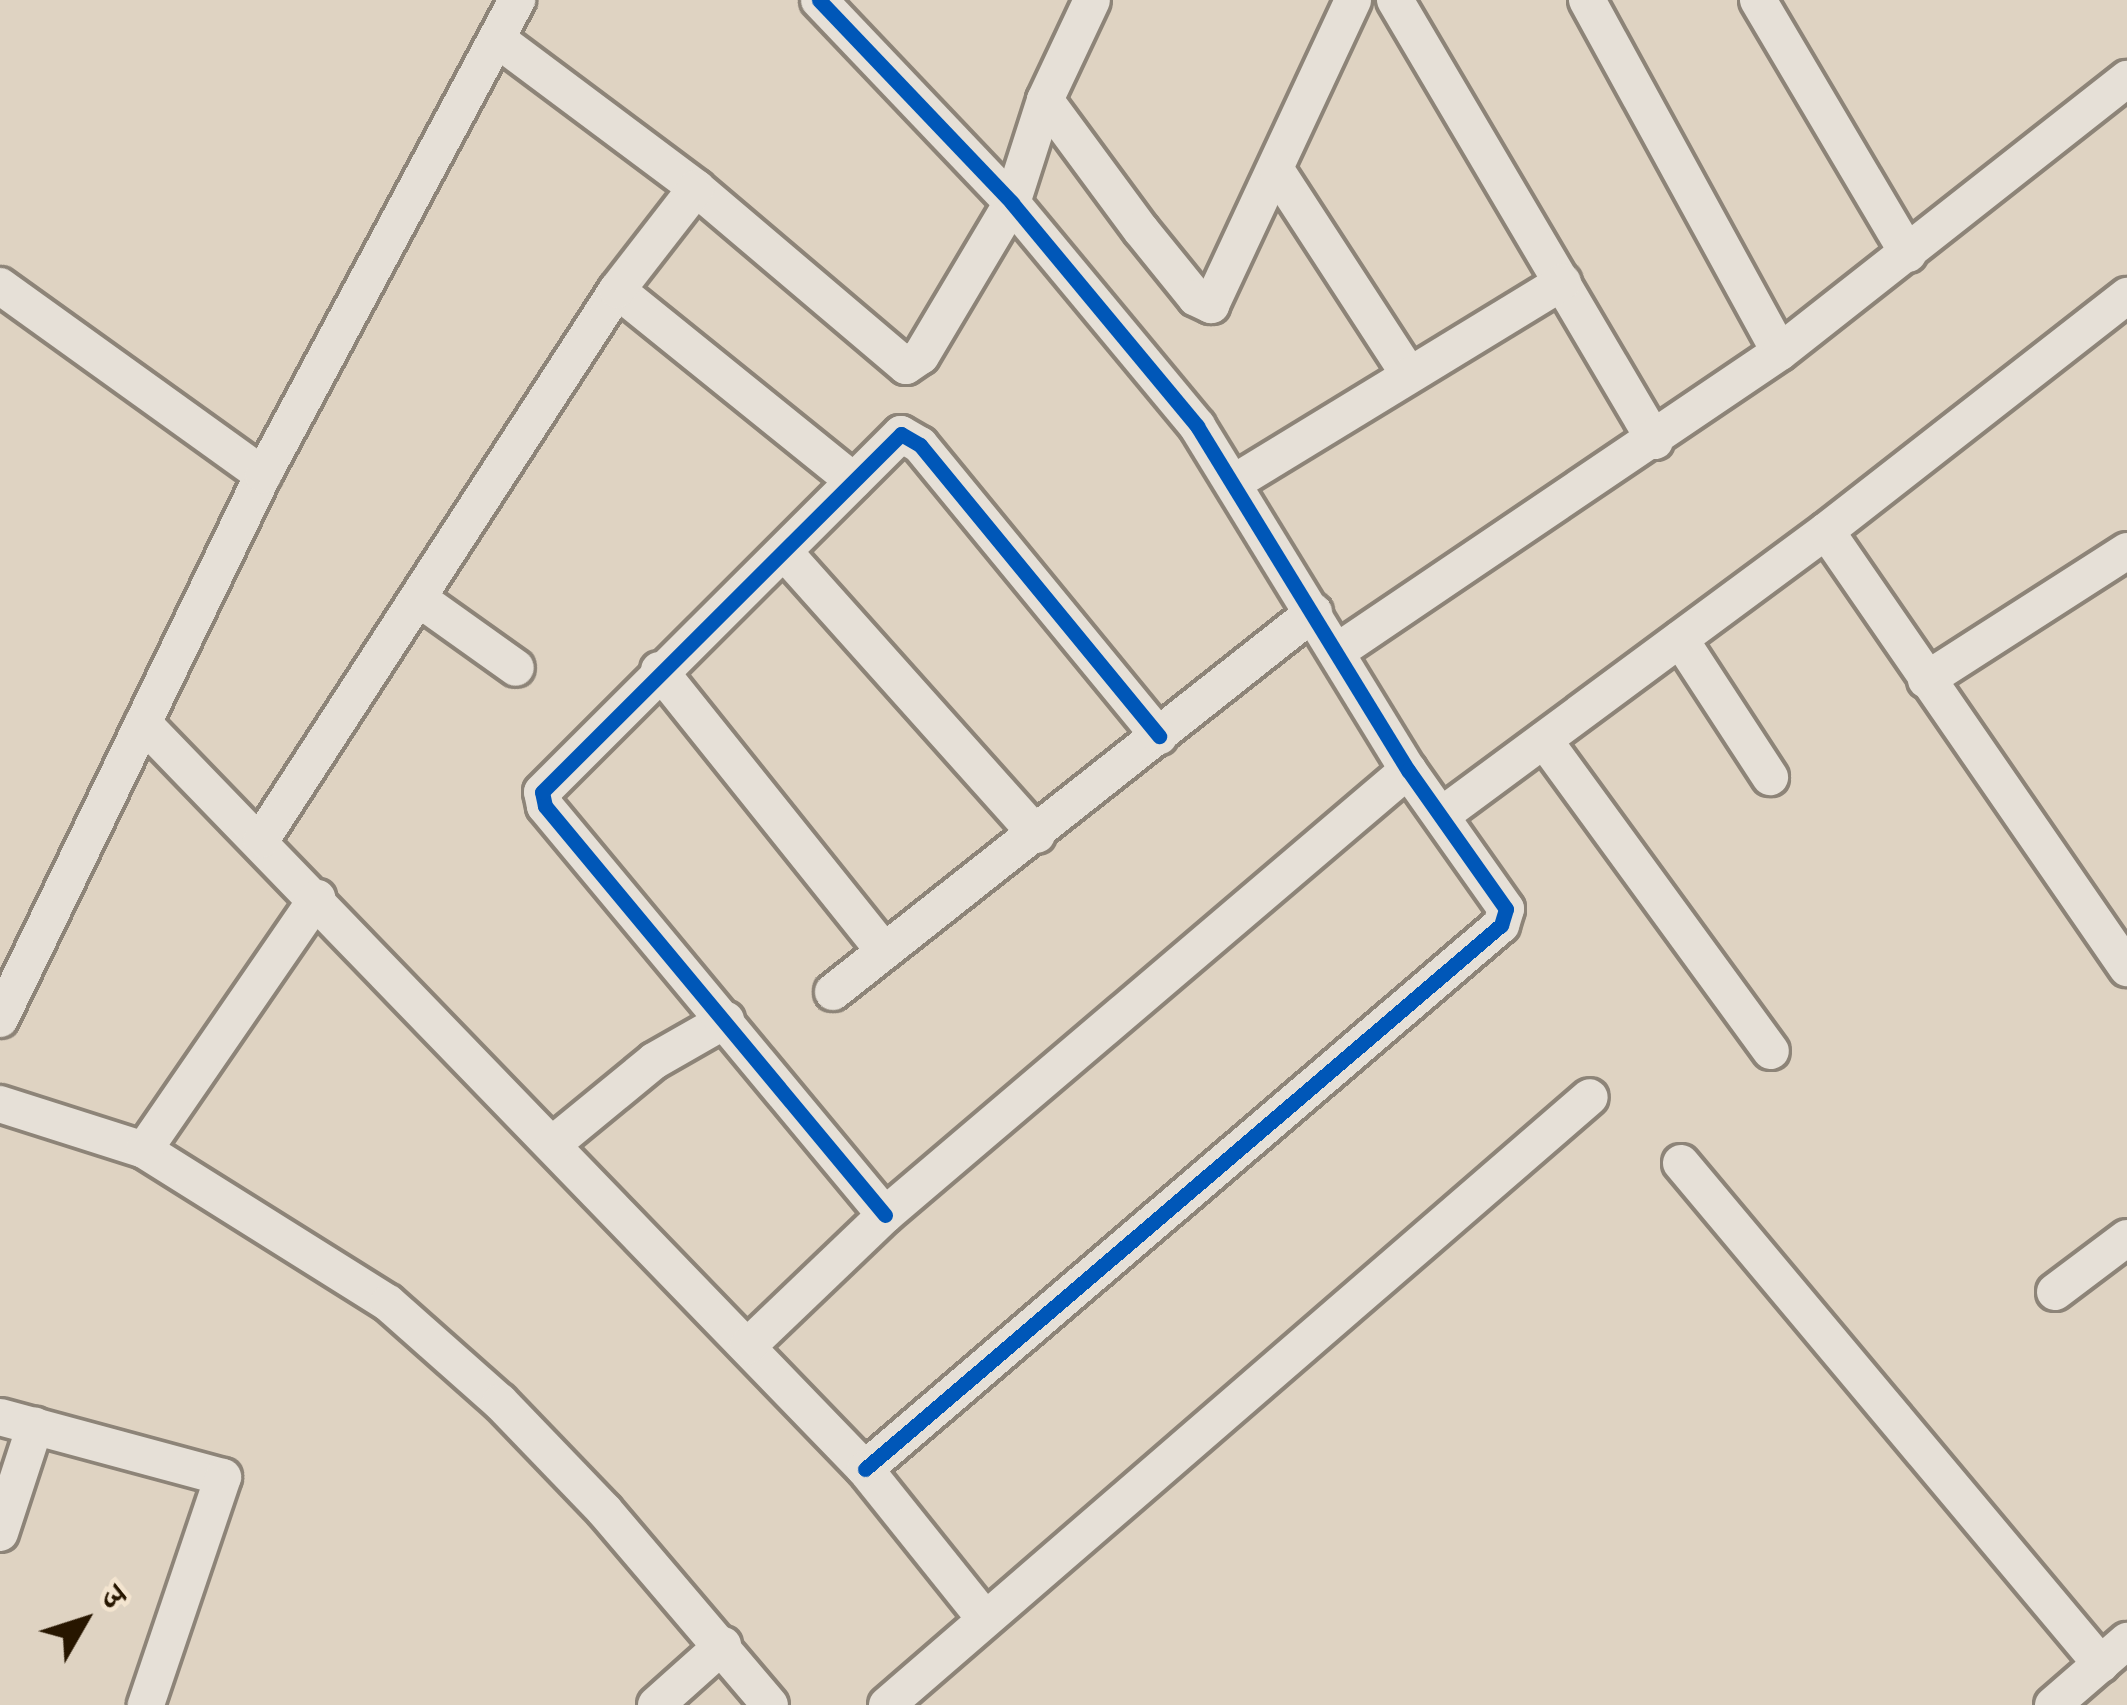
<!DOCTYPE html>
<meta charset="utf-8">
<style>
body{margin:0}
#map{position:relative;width:2127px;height:1705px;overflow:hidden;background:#dfd3c2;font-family:"IM FELL English","Noto Serif Devanagari",serif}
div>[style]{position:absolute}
.roads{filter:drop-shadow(3px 0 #8d8478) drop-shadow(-3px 0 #8d8478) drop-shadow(0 3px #8d8478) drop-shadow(0 -3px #8d8478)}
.minor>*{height:36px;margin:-18px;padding:0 18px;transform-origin:18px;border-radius:18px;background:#e6e0d7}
.cycleway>*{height:15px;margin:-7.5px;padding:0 7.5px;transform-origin:7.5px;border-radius:7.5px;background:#0057b8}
span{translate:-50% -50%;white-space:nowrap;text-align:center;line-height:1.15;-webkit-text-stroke:10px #f3e4cf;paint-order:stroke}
.north{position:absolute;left:24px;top:1561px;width:120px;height:120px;-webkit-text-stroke:9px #f3e4cf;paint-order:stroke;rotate:51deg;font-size:33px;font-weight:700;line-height:48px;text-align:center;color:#271600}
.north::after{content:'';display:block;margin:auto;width:42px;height:54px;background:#271600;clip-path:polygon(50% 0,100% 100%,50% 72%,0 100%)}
</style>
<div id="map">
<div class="roads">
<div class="minor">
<div style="left:819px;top:0;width:280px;rotate:46.4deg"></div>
<div style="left:1012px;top:203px;width:290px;rotate:50.3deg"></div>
<div style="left:1197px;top:426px;width:404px;rotate:58.5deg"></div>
<div style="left:1408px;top:770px;width:170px;rotate:54.8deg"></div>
<div style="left:1506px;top:909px;width:17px;rotate:107deg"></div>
<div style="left:1501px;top:925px;width:837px;rotate:139.46deg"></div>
<div style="left:1395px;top:0;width:512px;rotate:59.48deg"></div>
<div style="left:1587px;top:0;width:401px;rotate:61.3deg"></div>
<div style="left:1758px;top:0;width:295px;rotate:59.4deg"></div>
<div style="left:497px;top:39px;width:249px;rotate:36.8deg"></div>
<div style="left:696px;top:188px;width:275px;rotate:40.3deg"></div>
<div style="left:906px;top:366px;width:18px;rotate:-34deg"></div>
<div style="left:921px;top:356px;width:178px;rotate:-59.3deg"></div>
<div style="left:1012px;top:203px;width:108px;rotate:-72.2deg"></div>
<div style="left:1045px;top:100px;width:110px;rotate:-64.8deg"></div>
<div style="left:1045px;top:100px;width:162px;rotate:53.6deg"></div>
<div style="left:1141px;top:230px;width:87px;rotate:51deg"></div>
<div style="left:1196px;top:298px;width:17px;rotate:25deg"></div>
<div style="left:1211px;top:305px;width:336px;rotate:-65deg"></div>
<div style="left:1278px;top:173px;width:237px;rotate:57deg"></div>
<div style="left:0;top:286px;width:324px;rotate:35.7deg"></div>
<div style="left:617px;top:290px;width:304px;rotate:38.9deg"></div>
<div style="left:1235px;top:482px;width:384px;rotate:-31.4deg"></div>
<div style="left:1826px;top:531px;width:531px;rotate:55.44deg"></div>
<div style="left:785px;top:553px;width:378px;rotate:48.2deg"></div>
<div style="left:418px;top:598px;width:120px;rotate:35.5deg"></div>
<div style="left:1680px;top:639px;width:165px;rotate:56.9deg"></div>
<div style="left:1338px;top:651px;width:534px;rotate:-34.08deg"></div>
<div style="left:1780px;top:352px;width:442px;rotate:-38.2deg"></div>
<div style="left:659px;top:670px;width:359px;rotate:51.3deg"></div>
<div style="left:1926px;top:680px;width:239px;rotate:-32.7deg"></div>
<div style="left:143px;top:723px;width:1038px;rotate:45.94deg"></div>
<div style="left:865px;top:1469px;width:192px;rotate:51.3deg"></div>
<div style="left:1544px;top:740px;width:385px;rotate:53.9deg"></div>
<div style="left:1442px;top:815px;width:478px;rotate:-36.5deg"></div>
<div style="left:1826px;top:531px;width:382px;rotate:-38deg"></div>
<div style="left:261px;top:840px;width:655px;rotate:-57.09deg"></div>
<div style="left:617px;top:290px;width:129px;rotate:-52.2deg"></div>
<div style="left:833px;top:992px;width:613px;rotate:-38.31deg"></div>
<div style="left:0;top:1019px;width:604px;rotate:-64.2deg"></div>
<div style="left:263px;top:475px;width:539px;rotate:-61.86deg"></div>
<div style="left:0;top:1104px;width:151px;rotate:17.7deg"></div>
<div style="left:144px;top:1150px;width:288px;rotate:32.1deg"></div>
<div style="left:388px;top:1303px;width:149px;rotate:41.5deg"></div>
<div style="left:500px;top:1402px;width:150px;rotate:46.1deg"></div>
<div style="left:604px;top:1510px;width:256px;rotate:49.6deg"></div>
<div style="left:553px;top:1144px;width:131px;rotate:-39.4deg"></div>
<div style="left:654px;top:1061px;width:83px;rotate:-29.7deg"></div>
<div style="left:144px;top:1150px;width:306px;rotate:-55.5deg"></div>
<div style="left:1681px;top:1163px;width:654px;rotate:50.03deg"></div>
<div style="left:885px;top:1215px;width:532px;rotate:-129.74deg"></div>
<div style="left:545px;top:806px;width:14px;rotate:-102deg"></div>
<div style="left:542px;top:792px;width:507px;rotate:-44.92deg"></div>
<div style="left:901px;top:434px;width:22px;rotate:30deg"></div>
<div style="left:920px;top:445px;width:377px;rotate:50.6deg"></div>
<div style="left:2055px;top:1292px;width:90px;rotate:-36.9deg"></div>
<div style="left:748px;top:1346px;width:190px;rotate:-43.7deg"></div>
<div style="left:885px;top:1215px;width:687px;rotate:-40.39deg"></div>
<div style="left:0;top:1417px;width:231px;rotate:15.1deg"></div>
<div style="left:223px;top:1477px;width:241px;rotate:108.7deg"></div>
<div style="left:0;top:1533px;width:113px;rotate:-71.9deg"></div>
<div style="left:656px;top:1705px;width:90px;rotate:-41.8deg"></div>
<div style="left:887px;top:1705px;width:929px;rotate:-40.86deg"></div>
<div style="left:2053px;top:1705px;width:98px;rotate:-40.9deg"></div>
</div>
</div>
<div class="cycleway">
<div style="left:819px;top:0;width:280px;rotate:46.4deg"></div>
<div style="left:1012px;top:203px;width:290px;rotate:50.3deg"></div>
<div style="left:1197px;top:426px;width:404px;rotate:58.5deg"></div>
<div style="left:1408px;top:770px;width:170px;rotate:54.8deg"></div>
<div style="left:1506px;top:909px;width:17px;rotate:107deg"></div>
<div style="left:1501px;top:925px;width:837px;rotate:139.46deg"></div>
<div style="left:885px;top:1215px;width:532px;rotate:-129.74deg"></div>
<div style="left:545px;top:806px;width:14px;rotate:-102deg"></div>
<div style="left:542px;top:792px;width:507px;rotate:-44.92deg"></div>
<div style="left:901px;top:434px;width:22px;rotate:30deg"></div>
<div style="left:920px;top:445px;width:377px;rotate:50.6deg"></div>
</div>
<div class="north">उ</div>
</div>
